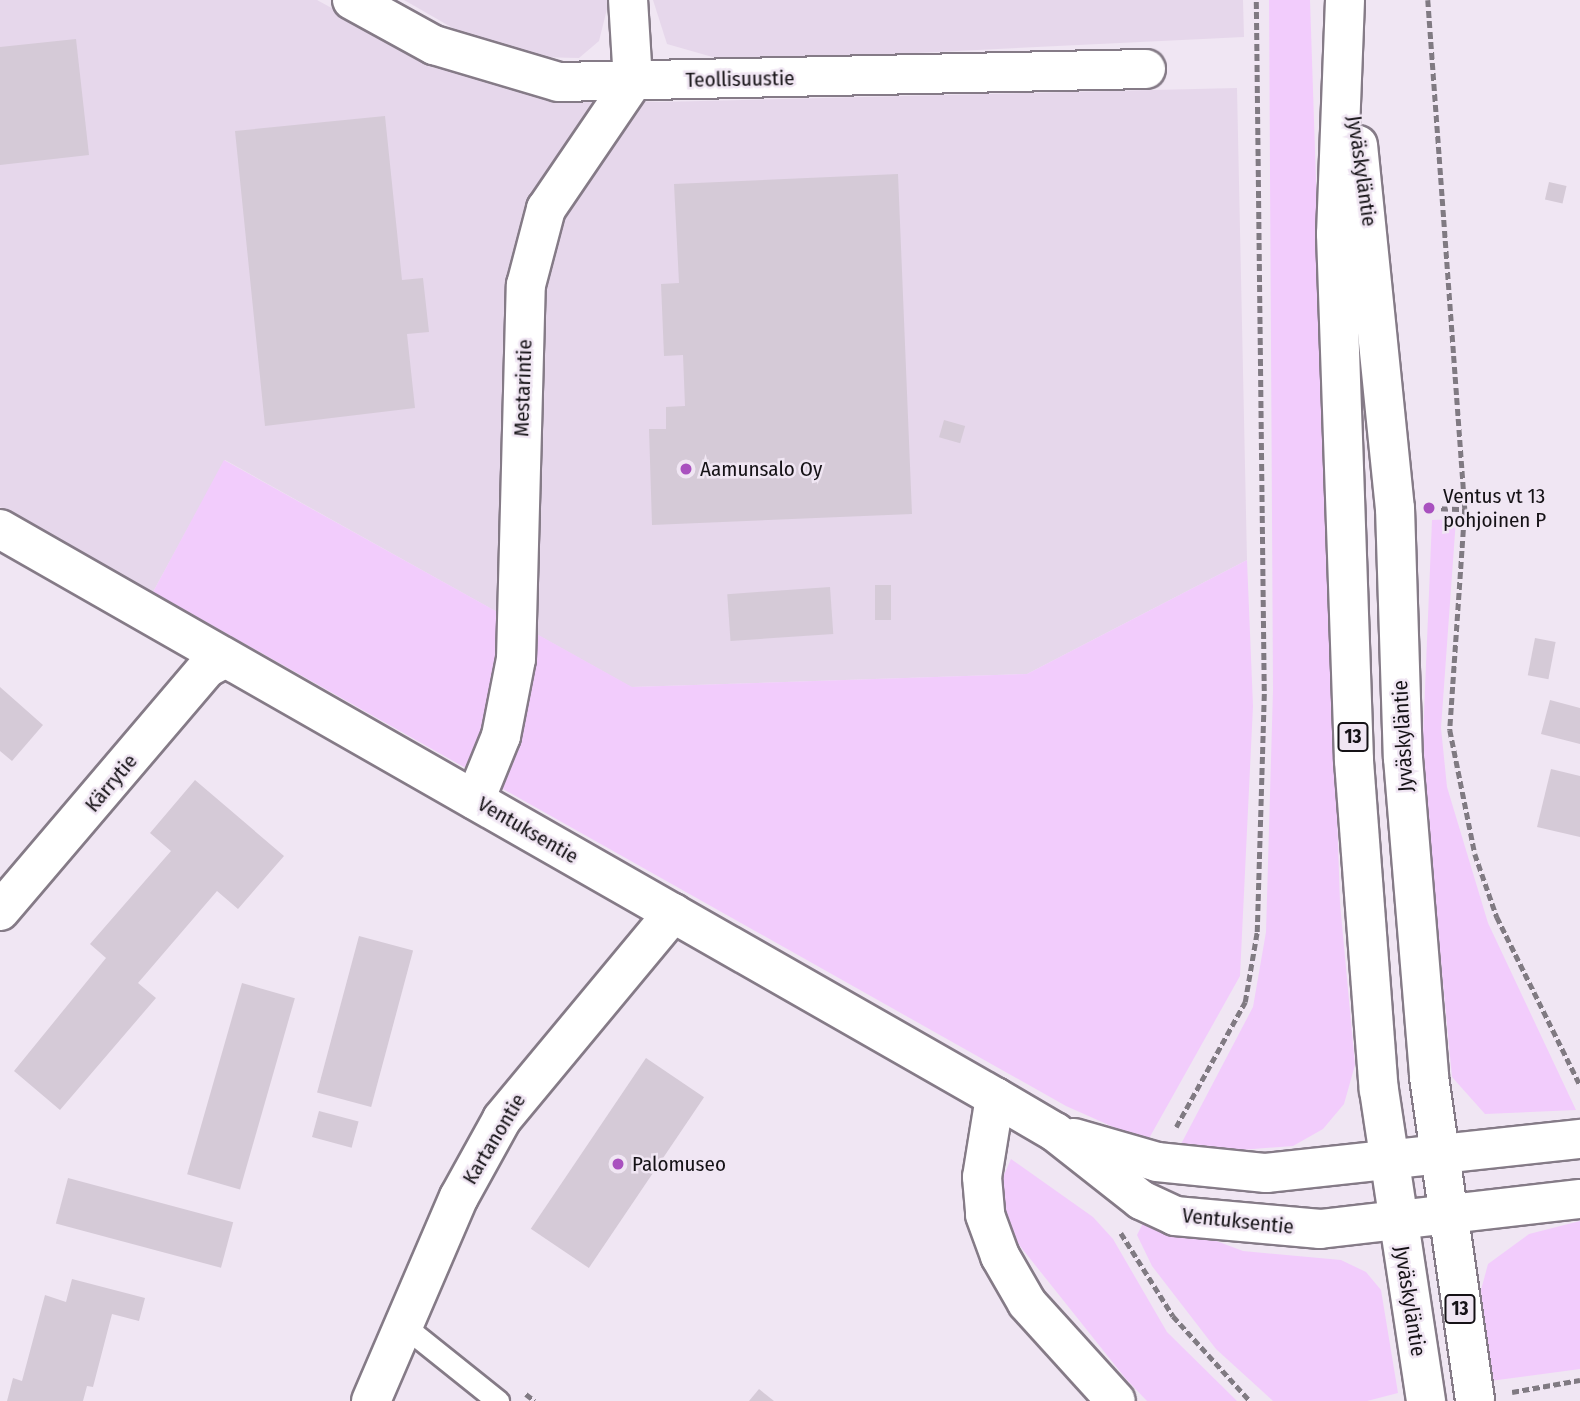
<!DOCTYPE html>
<meta charset="utf-8">
<style>
body{margin:0}
#map{position:relative;width:1580px;height:1401px;overflow:hidden;background:#f0e6f3;font-family:"Fira Sans Condensed",sans-serif}
div>[style]{position:absolute}
.built>*{inset:0;background:#e6d7eb}
.green>*{inset:0;background:#f2ccfc}
.building>*{inset:0;background:#d5cad7;transform-origin:0 0}
.path>*{height:4.5px;margin-top:-2.25px;transform-origin:0;background:repeating-linear-gradient(90deg,#807a82 0 7px,transparent 0 10.5px)}
.roads{filter:drop-shadow(2px 0 #857b87) drop-shadow(-2px 0 #857b87) drop-shadow(0 2px #857b87) drop-shadow(0 -2px #857b87)}
.lane>*{height:21px;margin:-10.5px;padding:0 10.5px;transform-origin:10.5px;border-radius:10.5px;background:#fff}
.street>*{height:38px;margin:-19px;padding:0 19px;transform-origin:19px;border-radius:19px;background:#fff}
.secondary>*{height:38px;margin:-19px;padding:0 19px;transform-origin:19px;border-radius:19px;background:#fff}
.highway>*{height:38px;margin:-19px;padding:0 19px;transform-origin:19px;border-radius:19px;background:#fff}
.dots>*{width:19px;height:19px;translate:-50% -50%;box-sizing:border-box;border:4px solid #f0e6f3;border-radius:50%}
span{translate:-50% -50%;white-space:nowrap;text-align:center;line-height:1.15;-webkit-text-stroke:5px #f0e6f3;paint-order:stroke}
.shield-label span{padding:2px 5px;background:#f0e6f3;border:2px solid;border-radius:5px;-webkit-text-stroke-width:0}
.shield-label{font-size:19px;color:#151216;font-weight:700}
.street-label{font-size:21px;color:#151216}
.poi-label{font-size:21px;color:#151216}
.left{translate:0 -50%;text-align:left}
</style>
<div id="map">
<div class="built">
<div style="clip-path:polygon(0 0,317px 0,432px 63px,560px 98px,659px 102px,1237px 88px,1247px 560px,1027px 674px,631px 687px,225px 460px,153px 592px,0 507px)"></div>
<div style="clip-path:polygon(404px 0,608px 0,608px 5px,599px 41px,579px 58px,535px 57px,465px 35px)"></div>
<div style="clip-path:polygon(653px 0,1243px 0,1244px 37px,730px 62px,667px 44px)"></div>
</div>
<div class="green">
<div style="clip-path:polygon(1269px 0,1310px 0,1340px 903px,1355px 1065px,1344px 1104px,1323px 1129px,1293px 1146px,1240px 1150px,1180px 1146px,1253px 1007px,1266px 932px,1273px 690px)"></div>
<div style="clip-path:polygon(224px 460px,632px 687px,1027px 674px,1247px 560px,1253px 706px,1240px 976px,1147px 1142px,1066px 1106px,153px 592px)"></div>
<div style="clip-path:polygon(1456px 519px,1441px 728px,1447px 787px,1488px 923px,1576px 1110px,1485px 1114px,1452px 1077px,1422px 761px,1432px 520px)"></div>
<div style="clip-path:polygon(1011px 1159px,1093px 1217px,1113px 1239px,1167px 1332px,1237px 1401px,1147px 1401px,1126px 1379px,1004px 1226px,996px 1193px)"></div>
<div style="clip-path:polygon(1147px 1215px,1243px 1251px,1341px 1260px,1366px 1272px,1381px 1290px,1398px 1393px,1367px 1401px,1273px 1401px,1216px 1349px,1152px 1266px,1137px 1235px)"></div>
<div style="clip-path:polygon(1580px 1221px,1580px 1369px,1490px 1381px,1481px 1290px,1488px 1264px,1529px 1234px)"></div>
</div>
<div class="building">
<div style="clip-path:polygon(76px 39px,89px 155px,0 165px,0 47px)"></div>
<div style="clip-path:polygon(385px 116px,402px 280px,423px 278px,429px 332px,407px 334px,415px 408px,265px 426px,235px 131px)"></div>
<div style="clip-path:polygon(898px 174px,912px 514px,652px 525px,649px 429px,666px 429px,666px 407px,685px 406px,683px 355px,664px 356px,661px 284px,679px 283px,674px 184px)"></div>
<div style="left:1549px;top:182px;width:18px;height:18px;rotate:13deg"></div>
<div style="left:944px;top:420px;width:22px;height:18px;rotate:16deg"></div>
<div style="left:875px;top:585px;width:16px;height:35px"></div>
<div style="left:830px;top:587px;width:47px;height:103px;rotate:86deg"></div>
<div style="left:1535px;top:638px;width:21px;height:38px;rotate:11deg"></div>
<div style="clip-path:polygon(0 687px,43px 725px,12px 761px,0 751px)"></div>
<div style="clip-path:polygon(1550px 700px,1580px 708px,1580px 744px,1541px 734px)"></div>
<div style="clip-path:polygon(1551px 769px,1580px 776px,1580px 837px,1537px 827px)"></div>
<div style="clip-path:polygon(195px 780px,284px 856px,238px 909px,217px 891px,138px 983px,156px 998px,60px 1110px,14px 1071px,106px 958px,90px 944px,171px 851px,150px 833px)"></div>
<div style="left:359px;top:936px;width:56px;height:162px;rotate:15deg"></div>
<div style="left:242px;top:983px;width:55px;height:199px;rotate:16deg"></div>
<div style="left:646px;top:1058px;width:70px;height:206px;rotate:34deg"></div>
<div style="left:319px;top:1111px;width:41px;height:27px;rotate:15deg"></div>
<div style="left:68px;top:1178px;width:171px;height:47px;rotate:15deg"></div>
<div style="clip-path:polygon(72px 1279px,145px 1298px,139px 1321px,112px 1314px,93px 1387px,87px 1386px,83px 1401px,7px 1401px,13px 1378px,22px 1381px,45px 1295px,66px 1302px)"></div>
<div style="clip-path:polygon(759px 1389px,774px 1401px,749px 1401px)"></div>
</div>
<div class="path">
<div style="left:1428px;top:0;width:510px;rotate:85.84deg"></div>
<div style="left:1465px;top:509px;width:222px;rotate:93.9deg"></div>
<div style="left:1450px;top:730px;width:126px;rotate:78.6deg"></div>
<div style="left:1475px;top:854px;width:67px;rotate:70.8deg"></div>
<div style="left:1497px;top:917px;width:187px;rotate:63.7deg"></div>
<div style="left:1431px;top:508px;width:34px;rotate:2deg"></div>
<div style="left:1176px;top:1127px;width:143px;rotate:-61.1deg"></div>
<div style="left:1245px;top:1002px;width:71px;rotate:-80.3deg"></div>
<div style="left:1257px;top:932px;width:241px;rotate:-88.3deg"></div>
<div style="left:1264px;top:691px;width:691px;rotate:-90.66deg"></div>
<div style="left:1121px;top:1233px;width:98px;rotate:57.9deg"></div>
<div style="left:1173px;top:1316px;width:115px;rotate:47.8deg"></div>
<div style="left:1512px;top:1392px;width:69px;rotate:-10deg"></div>
<div style="left:526px;top:1394px;width:11px;rotate:38deg"></div>
</div>
<div class="roads">
<div class="lane">
<div style="left:403px;top:1325px;width:122px;rotate:38.7deg"></div>
</div>
<div class="street">
<div style="left:352px;top:0;width:94px;rotate:28.8deg"></div>
<div style="left:434px;top:45px;width:130px;rotate:16.5deg"></div>
<div style="left:559px;top:82px;width:587px;rotate:-1.27deg"></div>
<div style="left:475px;top:800px;width:69px;rotate:-67.9deg"></div>
<div style="left:501px;top:736px;width:78px;rotate:-79deg"></div>
<div style="left:516px;top:659px;width:374px;rotate:-88.5deg"></div>
<div style="left:526px;top:285px;width:79px;rotate:-75.3deg"></div>
<div style="left:546px;top:209px;width:155px;rotate:-55.8deg"></div>
<div style="left:633px;top:81px;width:81px;rotate:-93.5deg"></div>
<div style="left:0;top:911px;width:319px;rotate:-49.6deg"></div>
<div style="left:207px;top:668px;width:19px;rotate:-28deg"></div>
<div style="left:995px;top:1097px;width:81px;rotate:99.2deg"></div>
<div style="left:982px;top:1177px;width:38px;rotate:85deg"></div>
<div style="left:985px;top:1215px;width:44px;rotate:69.9deg"></div>
<div style="left:1000px;top:1256px;width:54px;rotate:60.1deg"></div>
<div style="left:1027px;top:1303px;width:132px;rotate:47.8deg"></div>
<div style="left:371px;top:1401px;width:222px;rotate:-66.7deg"></div>
<div style="left:459px;top:1197px;width:89px;rotate:-61.1deg"></div>
<div style="left:502px;top:1119px;width:268px;rotate:-50.3deg"></div>
</div>
<div class="secondary">
<div style="left:0;top:529px;width:1146px;rotate:29.72deg"></div>
<div style="left:995px;top:1097px;width:69px;rotate:30.3deg"></div>
<div style="left:1055px;top:1132px;width:110px;rotate:38.3deg"></div>
<div style="left:1141px;top:1200px;width:38px;rotate:25deg"></div>
<div style="left:1175px;top:1216px;width:146px;rotate:5.1deg"></div>
<div style="left:1320px;top:1229px;width:262px;rotate:-6.6deg"></div>
<div style="left:1074px;top:1138px;width:86px;rotate:16.1deg"></div>
<div style="left:1157px;top:1162px;width:110px;rotate:5.8deg"></div>
<div style="left:1266px;top:1173px;width:316px;rotate:-6.2deg"></div>
</div>
<div class="highway">
<div style="left:1345px;top:0;width:234px;rotate:92.2deg"></div>
<div style="left:1336px;top:234px;width:527px;rotate:88.04deg"></div>
<div style="left:1354px;top:761px;width:330px;rotate:85.7deg"></div>
<div style="left:1379px;top:1090px;width:315px;rotate:81.4deg"></div>
<div style="left:1358px;top:145px;width:365px;rotate:84.2deg"></div>
<div style="left:1395px;top:508px;width:250px;rotate:88.2deg"></div>
<div style="left:1403px;top:758px;width:320px;rotate:85.3deg"></div>
<div style="left:1429px;top:1077px;width:327px;rotate:81.9deg"></div>
</div>
</div>
<div class="dots">
<div style="left:686px;top:469px;background:#a951bf"></div>
<div style="left:1429px;top:508px;background:#a951bf"></div>
<div style="left:618px;top:1164px;background:#a951bf"></div>
</div>
<div class="shield-label">
<span style="left:1353px;top:737px">13</span>
<span style="left:1460px;top:1309px">13</span>
</div>
<div class="street-label">
<span style="left:740px;top:79px;rotate:-1deg">Teollisuustie</span>
<span style="left:1362px;top:171px;rotate:82deg">Jyväskyläntie</span>
<span style="left:523px;top:388px;rotate:-88deg">Mestarintie</span>
<span style="left:1403px;top:736px;rotate:-93deg">Jyväskyläntie</span>
<span style="left:111px;top:783px;rotate:-50deg">Kärrytie</span>
<span style="left:528px;top:830px;rotate:30deg">Ventuksentie</span>
<span style="left:494px;top:1139px;rotate:-59deg">Kartanontie</span>
<span style="left:1238px;top:1221px;rotate:6deg">Ventuksentie</span>
<span style="left:1410px;top:1301px;rotate:81deg">Jyväskyläntie</span>
</div>
<div class="poi-label">
<span class="left" style="left:700px;top:469px">Aamunsalo Oy</span>
<span class="left" style="left:1443px;top:508px">Ventus vt 13<br>pohjoinen P</span>
<span class="left" style="left:632px;top:1164px">Palomuseo</span>
</div>
</div>
